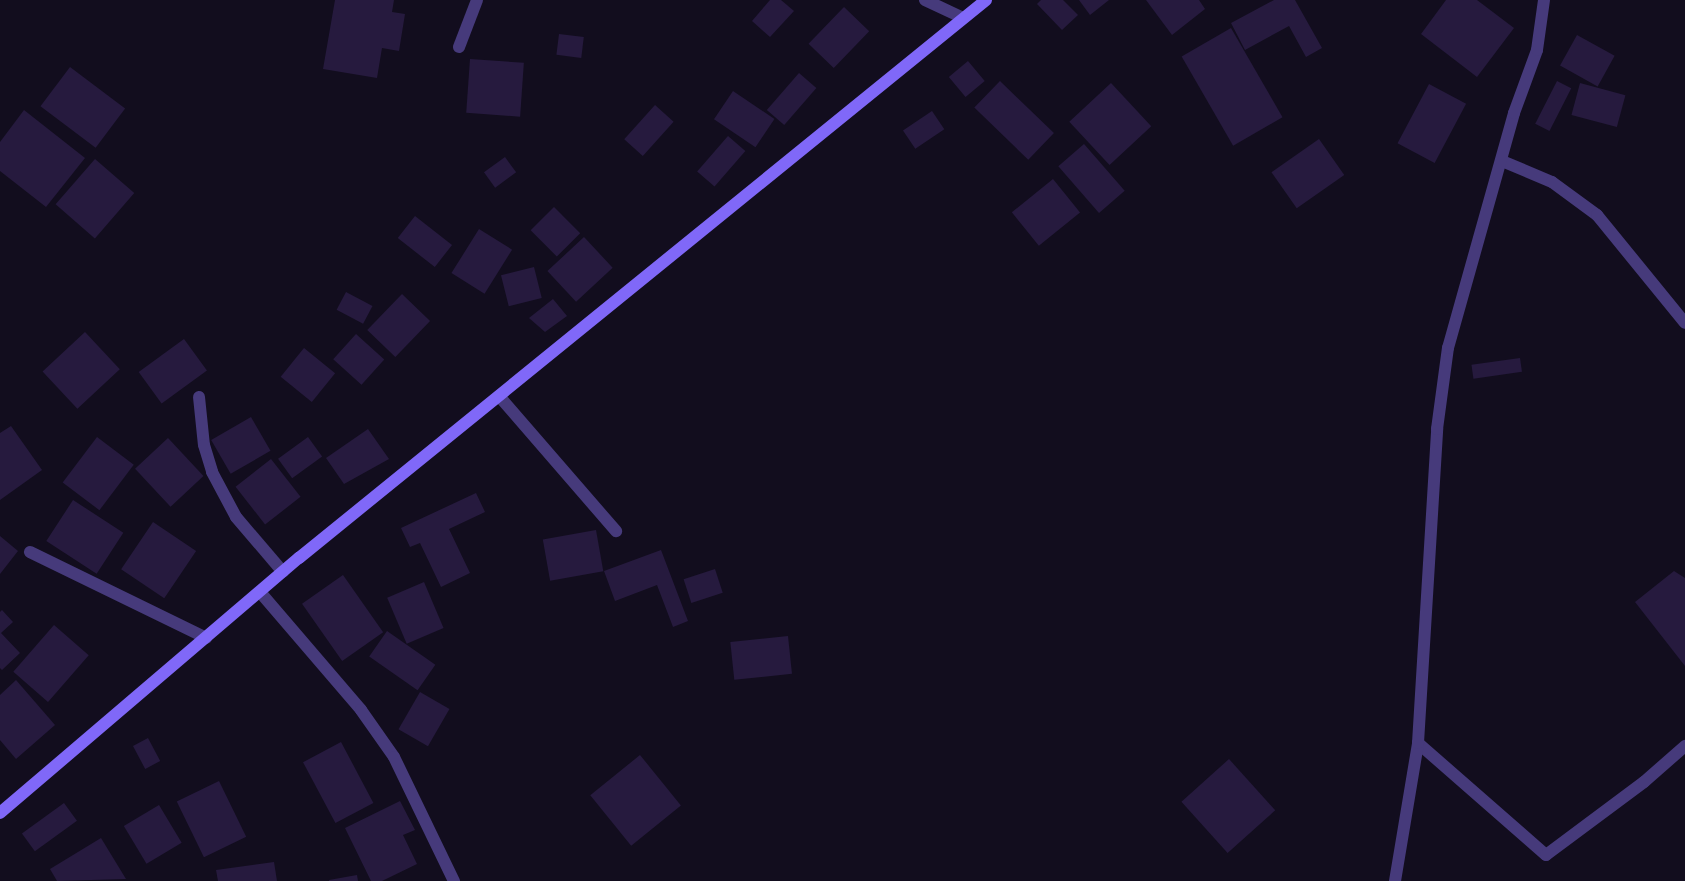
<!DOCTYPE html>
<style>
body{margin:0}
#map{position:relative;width:1685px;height:881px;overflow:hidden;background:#120d1e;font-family:Overpass,sans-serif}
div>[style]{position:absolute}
.building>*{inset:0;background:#261a3e;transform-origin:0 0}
.minor>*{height:12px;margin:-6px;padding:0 6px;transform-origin:6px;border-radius:6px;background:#463a7b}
.secondary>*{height:12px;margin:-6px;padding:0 6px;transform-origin:6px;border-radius:6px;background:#8068f8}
span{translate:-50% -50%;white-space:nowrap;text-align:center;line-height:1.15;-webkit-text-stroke:4px #120d1e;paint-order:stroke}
</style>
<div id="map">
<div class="building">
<div style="clip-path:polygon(335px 0,394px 0,392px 12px,405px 14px,399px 51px,382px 48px,377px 78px,323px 69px)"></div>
<div style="clip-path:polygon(770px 0,781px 0,794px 11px,770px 37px,752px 21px)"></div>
<div style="clip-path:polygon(1041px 0,1063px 0,1078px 15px,1062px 30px,1037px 4px)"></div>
<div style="clip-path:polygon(1079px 0,1109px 0,1090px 15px)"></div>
<div style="clip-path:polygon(1146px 0,1199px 0,1205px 9px,1172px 35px)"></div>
<div style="clip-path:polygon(1274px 0,1295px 0,1322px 48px,1306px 57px,1289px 26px,1245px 50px,1231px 23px)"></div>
<div style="clip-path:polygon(1446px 0,1477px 0,1514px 28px,1477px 77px,1421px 34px)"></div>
<div style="left:844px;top:7px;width:35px;height:51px;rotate:44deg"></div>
<div style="left:1231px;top:28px;width:103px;height:57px;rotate:60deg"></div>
<div style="left:559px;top:34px;width:25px;height:21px;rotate:7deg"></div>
<div style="left:1577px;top:35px;width:43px;height:35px;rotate:29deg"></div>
<div style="left:470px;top:59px;width:54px;height:54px;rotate:4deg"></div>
<div style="left:968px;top:61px;width:26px;height:25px;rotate:50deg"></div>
<div style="left:70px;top:67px;width:69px;height:49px;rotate:37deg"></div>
<div style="left:799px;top:73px;width:23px;height:49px;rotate:41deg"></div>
<div style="left:1000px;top:81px;width:75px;height:37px;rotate:44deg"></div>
<div style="left:1557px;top:81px;width:16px;height:48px;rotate:27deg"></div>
<div style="left:1111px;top:83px;width:59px;height:57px;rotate:47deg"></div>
<div style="left:1580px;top:83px;width:47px;height:33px;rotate:15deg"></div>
<div style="left:1429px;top:84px;width:42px;height:67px;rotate:28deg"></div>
<div style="left:733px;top:91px;width:50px;height:34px;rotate:34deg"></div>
<div style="left:655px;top:105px;width:25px;height:46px;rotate:42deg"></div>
<div style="clip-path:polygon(24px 110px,85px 158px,46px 207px,0 171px,0 142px)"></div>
<div style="left:932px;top:111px;width:22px;height:35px;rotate:56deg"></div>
<div style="left:728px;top:136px;width:23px;height:47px;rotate:41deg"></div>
<div style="left:1319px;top:139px;width:44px;height:58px;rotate:55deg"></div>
<div style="left:1084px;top:144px;width:62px;height:34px;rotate:49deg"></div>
<div style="left:505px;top:157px;width:19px;height:26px;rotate:54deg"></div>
<div style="left:95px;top:159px;width:52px;height:60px;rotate:41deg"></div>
<div style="left:1053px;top:179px;width:43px;height:53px;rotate:51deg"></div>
<div style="left:554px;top:207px;width:37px;height:33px;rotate:45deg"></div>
<div style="left:415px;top:216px;width:47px;height:28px;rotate:38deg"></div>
<div style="left:479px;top:229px;width:39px;height:52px;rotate:32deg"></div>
<div style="left:584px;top:237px;width:42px;height:50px;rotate:47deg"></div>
<div style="left:534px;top:267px;width:32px;height:34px;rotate:76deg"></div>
<div style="left:346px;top:292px;width:30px;height:20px;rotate:28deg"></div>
<div style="left:402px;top:294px;width:39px;height:50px;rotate:44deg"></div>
<div style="clip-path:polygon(553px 299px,567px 316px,545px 332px,529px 318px)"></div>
<div style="left:85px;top:332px;width:51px;height:58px;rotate:47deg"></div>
<div style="left:356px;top:334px;width:38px;height:34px;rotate:42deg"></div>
<div style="left:184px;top:339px;width:39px;height:56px;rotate:54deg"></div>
<div style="left:304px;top:348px;width:40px;height:37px;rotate:39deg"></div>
<div style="left:1520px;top:358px;width:14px;height:49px;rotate:82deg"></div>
<div style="left:251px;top:417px;width:39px;height:46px;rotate:60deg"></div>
<div style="clip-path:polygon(11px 426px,42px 470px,0 500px,0 433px)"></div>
<div style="clip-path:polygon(368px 429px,389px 459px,344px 484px,326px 458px)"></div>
<div style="left:97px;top:437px;width:46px;height:57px;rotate:37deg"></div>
<div style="left:308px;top:437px;width:24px;height:37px;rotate:54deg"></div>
<div style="left:168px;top:438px;width:52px;height:45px;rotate:47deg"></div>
<div style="left:271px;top:459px;width:48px;height:45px;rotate:52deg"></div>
<div style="clip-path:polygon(476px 493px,485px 512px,449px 529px,470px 573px,441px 587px,420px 543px,410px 547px,401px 528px)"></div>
<div style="left:73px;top:500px;width:60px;height:49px;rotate:33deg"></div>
<div style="left:153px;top:522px;width:52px;height:57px;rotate:34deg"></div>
<div style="left:596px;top:530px;width:42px;height:54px;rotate:80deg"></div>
<div style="clip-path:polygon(0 536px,18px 551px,0 574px)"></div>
<div style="clip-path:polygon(661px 550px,688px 621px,673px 627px,657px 585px,615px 601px,604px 571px)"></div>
<div style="left:715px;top:569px;width:25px;height:33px;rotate:72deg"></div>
<div style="clip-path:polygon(1674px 571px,1685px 578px,1685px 666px,1635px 602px)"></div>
<div style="left:343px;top:575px;width:70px;height:50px;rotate:55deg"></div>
<div style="left:424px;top:582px;width:50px;height:40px;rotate:67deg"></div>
<div style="clip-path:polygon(2px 610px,13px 622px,1px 633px,20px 653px,2px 670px,0 668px,0 612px)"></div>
<div style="left:54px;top:625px;width:46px;height:62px;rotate:41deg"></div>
<div style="left:387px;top:631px;width:59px;height:31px;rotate:35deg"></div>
<div style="left:788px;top:636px;width:38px;height:58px;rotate:84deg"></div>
<div style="clip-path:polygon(16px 680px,55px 725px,16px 759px,0 740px,0 695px)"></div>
<div style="left:420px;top:692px;width:34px;height:43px;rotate:30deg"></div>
<div style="left:148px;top:738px;width:26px;height:17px;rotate:62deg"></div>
<div style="left:341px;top:742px;width:69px;height:43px;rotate:62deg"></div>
<div style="left:640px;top:755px;width:65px;height:64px;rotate:51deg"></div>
<div style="left:1229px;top:759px;width:69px;height:64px;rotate:48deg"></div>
<div style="left:219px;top:781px;width:62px;height:47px;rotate:64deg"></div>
<div style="clip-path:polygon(400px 801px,415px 830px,403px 835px,417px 864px,382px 881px,371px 881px,345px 828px)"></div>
<div style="left:64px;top:803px;width:22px;height:52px;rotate:54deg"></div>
<div style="left:159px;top:805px;width:44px;height:41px;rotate:59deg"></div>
<div style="clip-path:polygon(101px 838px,126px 879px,57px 881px,50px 869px)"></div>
<div style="clip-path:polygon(274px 862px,277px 881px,218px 881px,216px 870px)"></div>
<div style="clip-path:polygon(357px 875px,358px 881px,329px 881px,329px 880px)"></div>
</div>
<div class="minor">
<div style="left:925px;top:0;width:42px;rotate:25.3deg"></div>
<div style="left:459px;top:47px;width:50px;rotate:-69deg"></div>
<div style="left:1502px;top:161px;width:54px;rotate:22.8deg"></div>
<div style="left:1552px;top:182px;width:56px;rotate:36.3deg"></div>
<div style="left:1597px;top:215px;width:139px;rotate:50.8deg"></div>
<div style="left:499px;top:396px;width:179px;rotate:49.1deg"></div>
<div style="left:199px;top:397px;width:48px;rotate:84.1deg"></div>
<div style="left:204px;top:445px;width:28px;rotate:73deg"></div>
<div style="left:212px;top:472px;width:51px;rotate:61.9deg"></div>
<div style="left:236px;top:517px;width:72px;rotate:49.5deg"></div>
<div style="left:30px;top:552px;width:196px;rotate:26deg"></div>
<div style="left:260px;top:592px;width:155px;rotate:49.4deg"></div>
<div style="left:361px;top:710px;width:57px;rotate:54.9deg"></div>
<div style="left:394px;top:757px;width:138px;rotate:64.2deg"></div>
<div style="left:1418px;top:743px;width:170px;rotate:41.2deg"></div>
<div style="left:1546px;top:855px;width:122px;rotate:-36.7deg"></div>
<div style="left:1644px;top:782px;width:55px;rotate:-41.3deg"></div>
<div style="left:1395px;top:881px;width:140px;rotate:-80.5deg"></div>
<div style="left:1418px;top:743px;width:315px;rotate:-86.5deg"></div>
<div style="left:1437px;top:429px;width:82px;rotate:-82.3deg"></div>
<div style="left:1448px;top:348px;width:244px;rotate:-74.3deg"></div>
<div style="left:1514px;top:113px;width:67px;rotate:-69.9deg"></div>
<div style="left:1537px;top:50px;width:50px;rotate:-82deg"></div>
</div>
<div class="secondary">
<div style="left:0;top:813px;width:393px;rotate:-40.5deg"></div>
<div style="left:299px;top:558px;width:885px;rotate:-39.08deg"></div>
</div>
</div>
